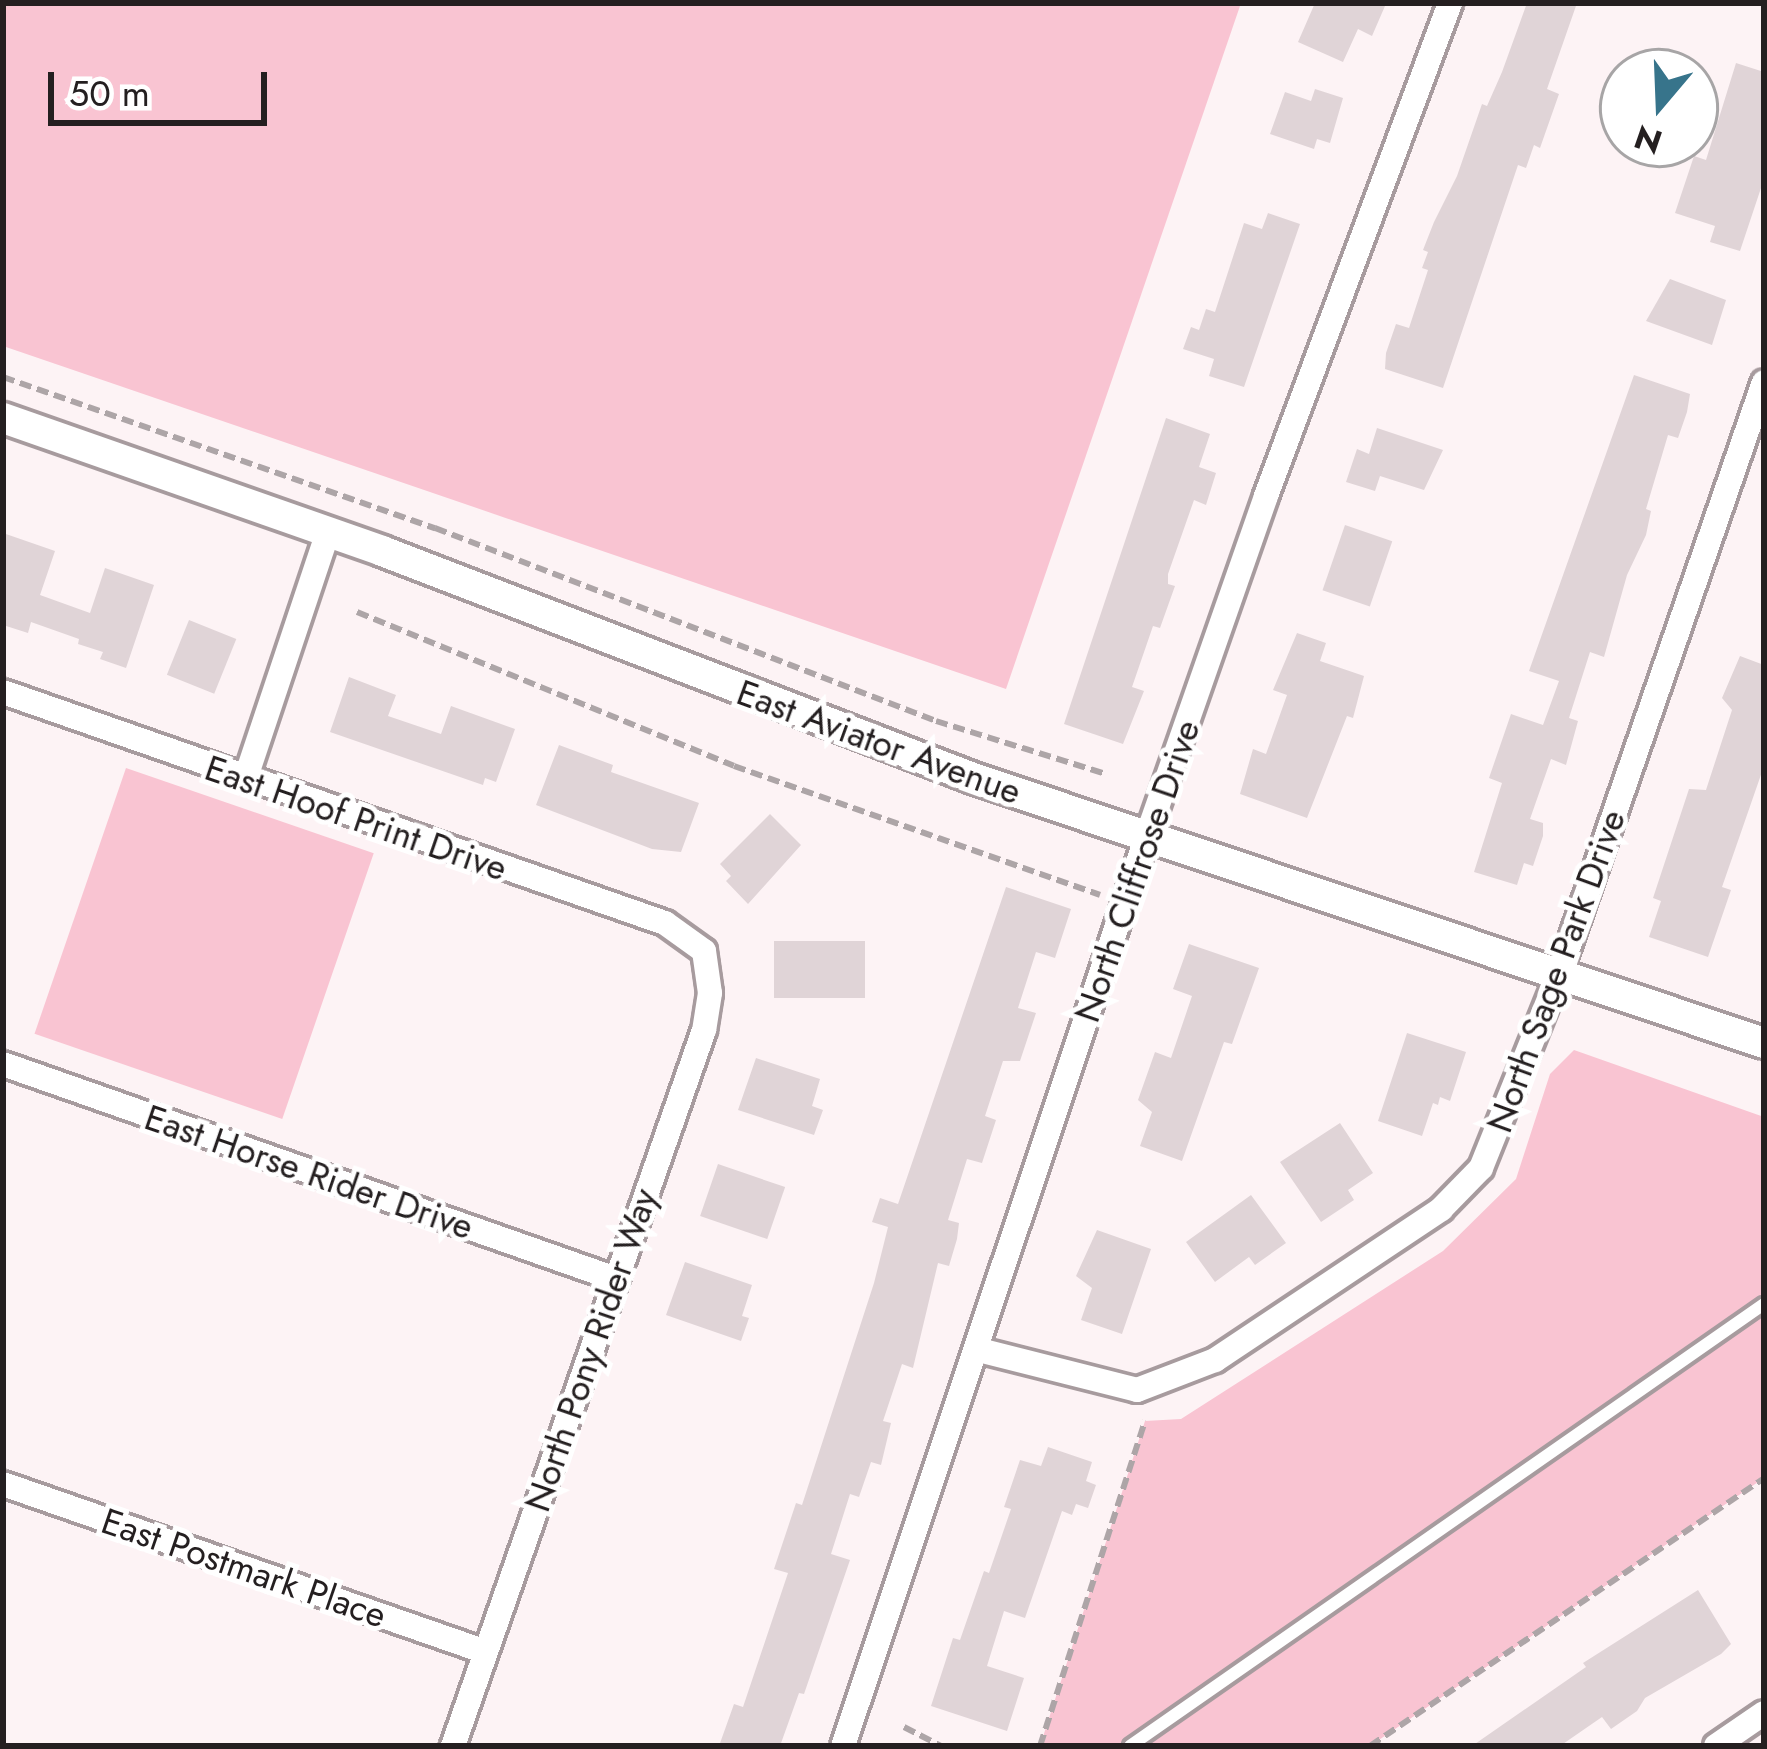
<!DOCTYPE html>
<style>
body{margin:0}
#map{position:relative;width:1767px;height:1749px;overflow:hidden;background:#fdf3f5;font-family:Jost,sans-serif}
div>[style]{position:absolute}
.green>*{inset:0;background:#f9c4d2;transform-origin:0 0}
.building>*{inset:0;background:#e0d4d7;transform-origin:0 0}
.path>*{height:6px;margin-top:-3px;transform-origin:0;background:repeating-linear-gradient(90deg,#ada5a7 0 12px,transparent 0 18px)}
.roads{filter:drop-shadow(3px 0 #a79b9e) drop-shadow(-3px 0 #a79b9e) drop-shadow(0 3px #a79b9e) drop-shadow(0 -3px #a79b9e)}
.service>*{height:12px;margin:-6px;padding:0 6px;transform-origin:6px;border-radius:6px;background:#fff}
.minor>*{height:24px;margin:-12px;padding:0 12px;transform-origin:12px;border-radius:12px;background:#fff}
.tertiary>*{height:30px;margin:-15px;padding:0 15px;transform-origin:15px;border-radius:15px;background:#fff}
span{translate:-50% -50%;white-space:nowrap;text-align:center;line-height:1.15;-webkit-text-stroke:10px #fff;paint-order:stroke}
.street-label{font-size:36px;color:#241f20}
.frame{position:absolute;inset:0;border:6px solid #241f20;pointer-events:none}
.north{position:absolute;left:1599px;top:48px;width:120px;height:120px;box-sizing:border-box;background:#fff;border:3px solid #a7a5a6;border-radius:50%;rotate:199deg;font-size:33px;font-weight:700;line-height:48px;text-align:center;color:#241f20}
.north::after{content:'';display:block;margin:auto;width:42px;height:54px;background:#37748b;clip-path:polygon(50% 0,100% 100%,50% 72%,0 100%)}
.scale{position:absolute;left:48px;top:72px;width:219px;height:54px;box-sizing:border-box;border:6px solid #241f20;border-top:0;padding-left:15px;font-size:36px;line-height:42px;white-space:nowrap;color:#241f20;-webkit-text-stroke:9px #fff;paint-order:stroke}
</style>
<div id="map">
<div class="green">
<div style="clip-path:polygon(3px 3px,1241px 3px,1006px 689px,3px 346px)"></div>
<div style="left:126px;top:768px;width:262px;height:281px;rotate:19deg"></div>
<div style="clip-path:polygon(1574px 1050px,1764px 1117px,1764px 1478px,1370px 1746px,1040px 1746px,1145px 1421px,1181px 1419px,1443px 1251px,1516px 1179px,1550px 1074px)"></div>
</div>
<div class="building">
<div style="clip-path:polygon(1315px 3px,1368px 3px,1385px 6px,1372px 36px,1358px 29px,1343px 62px,1298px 42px)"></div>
<div style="clip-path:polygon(1527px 3px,1577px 3px,1547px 89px,1559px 94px,1540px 148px,1534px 145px,1526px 168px,1518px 165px,1443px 388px,1385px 369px,1386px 353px,1396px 324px,1409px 328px,1428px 270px,1422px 268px,1428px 252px,1423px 250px,1434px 222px,1457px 176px,1482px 104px,1487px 106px,1502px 72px)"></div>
<div style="clip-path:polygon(1736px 63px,1764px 72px,1764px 179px,1740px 251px,1710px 242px,1715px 226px,1675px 213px,1694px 156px,1706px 160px)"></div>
<div style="clip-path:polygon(1315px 89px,1343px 98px,1330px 143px,1317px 139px,1314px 149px,1270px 134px,1285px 92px,1311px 101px)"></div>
<div style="clip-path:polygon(1268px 213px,1300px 224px,1244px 387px,1209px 376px,1214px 359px,1183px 349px,1191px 327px,1199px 330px,1206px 309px,1215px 312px,1244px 223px,1262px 229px)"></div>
<div style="clip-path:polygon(1670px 279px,1726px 300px,1712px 345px,1646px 321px)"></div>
<div style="clip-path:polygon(1634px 375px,1690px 394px,1687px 412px,1678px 438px,1668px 435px,1646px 509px,1651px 511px,1646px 535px,1627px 575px,1604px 657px,1590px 652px,1569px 718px,1578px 721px,1566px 765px,1551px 759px,1530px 819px,1543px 823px,1543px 836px,1533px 866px,1524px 863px,1517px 885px,1474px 872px,1502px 783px,1489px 778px,1511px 714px,1543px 725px,1559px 681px,1529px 671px)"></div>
<div style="clip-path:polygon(1166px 418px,1210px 434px,1199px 467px,1216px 473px,1206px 505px,1194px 500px,1168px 574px,1168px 584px,1175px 586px,1160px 628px,1153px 626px,1132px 687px,1144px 691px,1123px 744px,1064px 724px)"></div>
<div style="clip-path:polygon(1377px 428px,1443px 450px,1424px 490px,1380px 476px,1375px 491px,1346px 482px,1357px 449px,1369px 454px)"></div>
<div style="left:1345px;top:525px;width:50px;height:69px;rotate:19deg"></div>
<div style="clip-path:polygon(3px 533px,55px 551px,40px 595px,90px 613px,105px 568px,154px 585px,126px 668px,100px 659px,103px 652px,78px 644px,79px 639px,31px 622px,28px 633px,3px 625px)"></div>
<div style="left:189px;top:620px;width:51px;height:59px;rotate:22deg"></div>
<div style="clip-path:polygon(1297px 633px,1326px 643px,1320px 661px,1364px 676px,1353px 718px,1347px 716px,1307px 818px,1240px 794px,1253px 749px,1266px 754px,1287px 695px,1273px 690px)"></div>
<div style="clip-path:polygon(1740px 656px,1764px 665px,1764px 766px,1722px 887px,1731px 890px,1708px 957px,1649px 937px,1661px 901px,1653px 898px,1689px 789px,1706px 790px,1732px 710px,1722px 698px)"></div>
<div style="clip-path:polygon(349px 677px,396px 695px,388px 716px,441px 734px,451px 706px,515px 729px,496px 782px,485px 778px,483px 785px,330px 732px)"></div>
<div style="clip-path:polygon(559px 745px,613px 765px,611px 772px,699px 803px,681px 852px,652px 849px,536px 805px)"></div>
<div style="clip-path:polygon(770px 814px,801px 845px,748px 904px,726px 881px,731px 876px,720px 864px)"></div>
<div style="clip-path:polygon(1006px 887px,1071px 909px,1055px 958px,1036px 952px,1018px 1008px,1036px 1013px,1020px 1061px,1003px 1061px,985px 1116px,996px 1120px,982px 1163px,967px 1159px,948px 1220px,959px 1223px,957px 1239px,949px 1266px,938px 1263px,913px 1368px,902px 1364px,883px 1421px,891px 1423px,881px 1465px,871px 1462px,859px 1497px,850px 1494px,831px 1554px,850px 1560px,804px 1694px,799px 1693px,780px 1746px,719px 1746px,734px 1704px,743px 1707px,788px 1573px,774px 1569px,796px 1503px,802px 1505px,874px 1283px,888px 1227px,872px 1222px,880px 1198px,898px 1204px)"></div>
<div style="left:865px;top:941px;width:57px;height:91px;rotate:90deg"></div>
<div style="clip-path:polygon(1189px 944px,1259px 968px,1232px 1044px,1224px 1042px,1182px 1161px,1140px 1146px,1152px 1112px,1138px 1100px,1155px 1052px,1171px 1058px,1192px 996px,1173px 989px)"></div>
<div style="clip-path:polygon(1407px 1033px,1466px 1052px,1450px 1101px,1440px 1097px,1438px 1105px,1433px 1103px,1422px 1136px,1378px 1121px)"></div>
<div style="clip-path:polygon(756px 1058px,820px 1079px,812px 1106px,823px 1110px,814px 1135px,738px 1110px)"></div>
<div style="clip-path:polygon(1340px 1123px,1373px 1173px,1348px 1190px,1354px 1200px,1321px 1222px,1280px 1162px)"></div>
<div style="left:718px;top:1164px;width:71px;height:55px;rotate:19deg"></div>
<div style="clip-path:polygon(1251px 1195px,1286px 1243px,1255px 1265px,1249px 1257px,1215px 1282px,1186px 1242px)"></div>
<div style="clip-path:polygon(1097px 1230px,1151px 1249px,1122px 1334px,1081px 1320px,1092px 1288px,1076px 1276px)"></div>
<div style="clip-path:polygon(685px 1262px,752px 1285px,742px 1316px,749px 1318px,741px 1341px,666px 1315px)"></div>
<div style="clip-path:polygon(1048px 1447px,1092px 1462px,1086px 1481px,1096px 1485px,1088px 1508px,1076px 1504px,1072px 1515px,1062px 1511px,1025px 1618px,1004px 1611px,987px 1666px,1024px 1678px,1007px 1731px,931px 1706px,953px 1638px,960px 1640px,984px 1571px,989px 1573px,1011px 1509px,1004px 1507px,1020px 1460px,1041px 1466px)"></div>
<div style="clip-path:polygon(1698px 1590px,1731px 1644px,1721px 1654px,1645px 1698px,1637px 1711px,1611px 1729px,1602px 1717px,1560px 1746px,1472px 1746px,1586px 1667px,1583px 1663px)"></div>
</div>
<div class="path">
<div style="left:3px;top:377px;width:458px;rotate:19.3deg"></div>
<div style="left:435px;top:528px;width:537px;rotate:21.07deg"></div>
<div style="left:936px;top:721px;width:175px;rotate:17.3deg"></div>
<div style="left:357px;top:612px;width:407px;rotate:22.2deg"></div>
<div style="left:734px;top:766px;width:388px;rotate:19.4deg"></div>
<div style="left:904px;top:1727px;width:42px;rotate:27.2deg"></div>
<div style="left:1040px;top:1746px;width:342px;rotate:-72.1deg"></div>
<div style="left:1370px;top:1746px;width:477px;rotate:-34.2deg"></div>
</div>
<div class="roads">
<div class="service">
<div style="left:1130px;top:1746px;width:773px;rotate:-34.88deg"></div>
</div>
<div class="minor">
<div style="left:3px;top:692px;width:701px;rotate:19.24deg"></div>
<div style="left:665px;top:923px;width:48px;rotate:35.7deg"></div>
<div style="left:704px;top:951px;width:42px;rotate:81.9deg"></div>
<div style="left:710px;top:993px;width:37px;rotate:99deg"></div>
<div style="left:704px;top:1030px;width:759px;rotate:109.32deg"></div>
<div style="left:245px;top:780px;width:262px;rotate:-71.5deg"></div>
<div style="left:3px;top:1064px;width:650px;rotate:19.33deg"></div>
<div style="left:979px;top:1350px;width:163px;rotate:14.2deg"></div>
<div style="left:1137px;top:1390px;width:84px;rotate:-21deg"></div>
<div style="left:1215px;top:1360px;width:272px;rotate:-33.7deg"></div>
<div style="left:1441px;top:1209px;width:57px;rotate:-45.7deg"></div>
<div style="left:1481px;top:1168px;width:209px;rotate:-68.1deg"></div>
<div style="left:1559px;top:974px;width:626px;rotate:-70.9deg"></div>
<div style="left:3px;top:1484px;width:511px;rotate:19.18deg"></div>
<div style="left:843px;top:1746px;width:959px;rotate:-71.53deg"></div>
<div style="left:1147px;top:836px;width:360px;rotate:-70.7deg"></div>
<div style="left:1266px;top:496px;width:526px;rotate:-69.53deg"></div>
<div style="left:1716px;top:1746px;width:58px;rotate:-34.5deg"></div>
</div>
<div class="tertiary">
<div style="left:3px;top:418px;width:402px;rotate:19.3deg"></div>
<div style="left:382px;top:551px;width:633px;rotate:21.01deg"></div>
<div style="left:973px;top:778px;width:834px;rotate:18.52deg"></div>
</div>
</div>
<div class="street-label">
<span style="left:879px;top:742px;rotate:20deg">East Aviator Avenue</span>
<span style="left:356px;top:818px;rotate:19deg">East Hoof Print Drive</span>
<span style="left:1137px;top:871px;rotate:-71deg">North Cliffrose Drive</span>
<span style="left:1556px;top:971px;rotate:-70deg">North Sage Park Drive</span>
<span style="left:309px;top:1172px;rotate:19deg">East Horse Rider Drive</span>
<span style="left:591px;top:1350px;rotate:-71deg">North Pony Rider Way</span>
<span style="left:244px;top:1568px;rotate:19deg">East Postmark Place</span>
</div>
<div class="frame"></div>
<div class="north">N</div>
<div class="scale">50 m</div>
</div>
